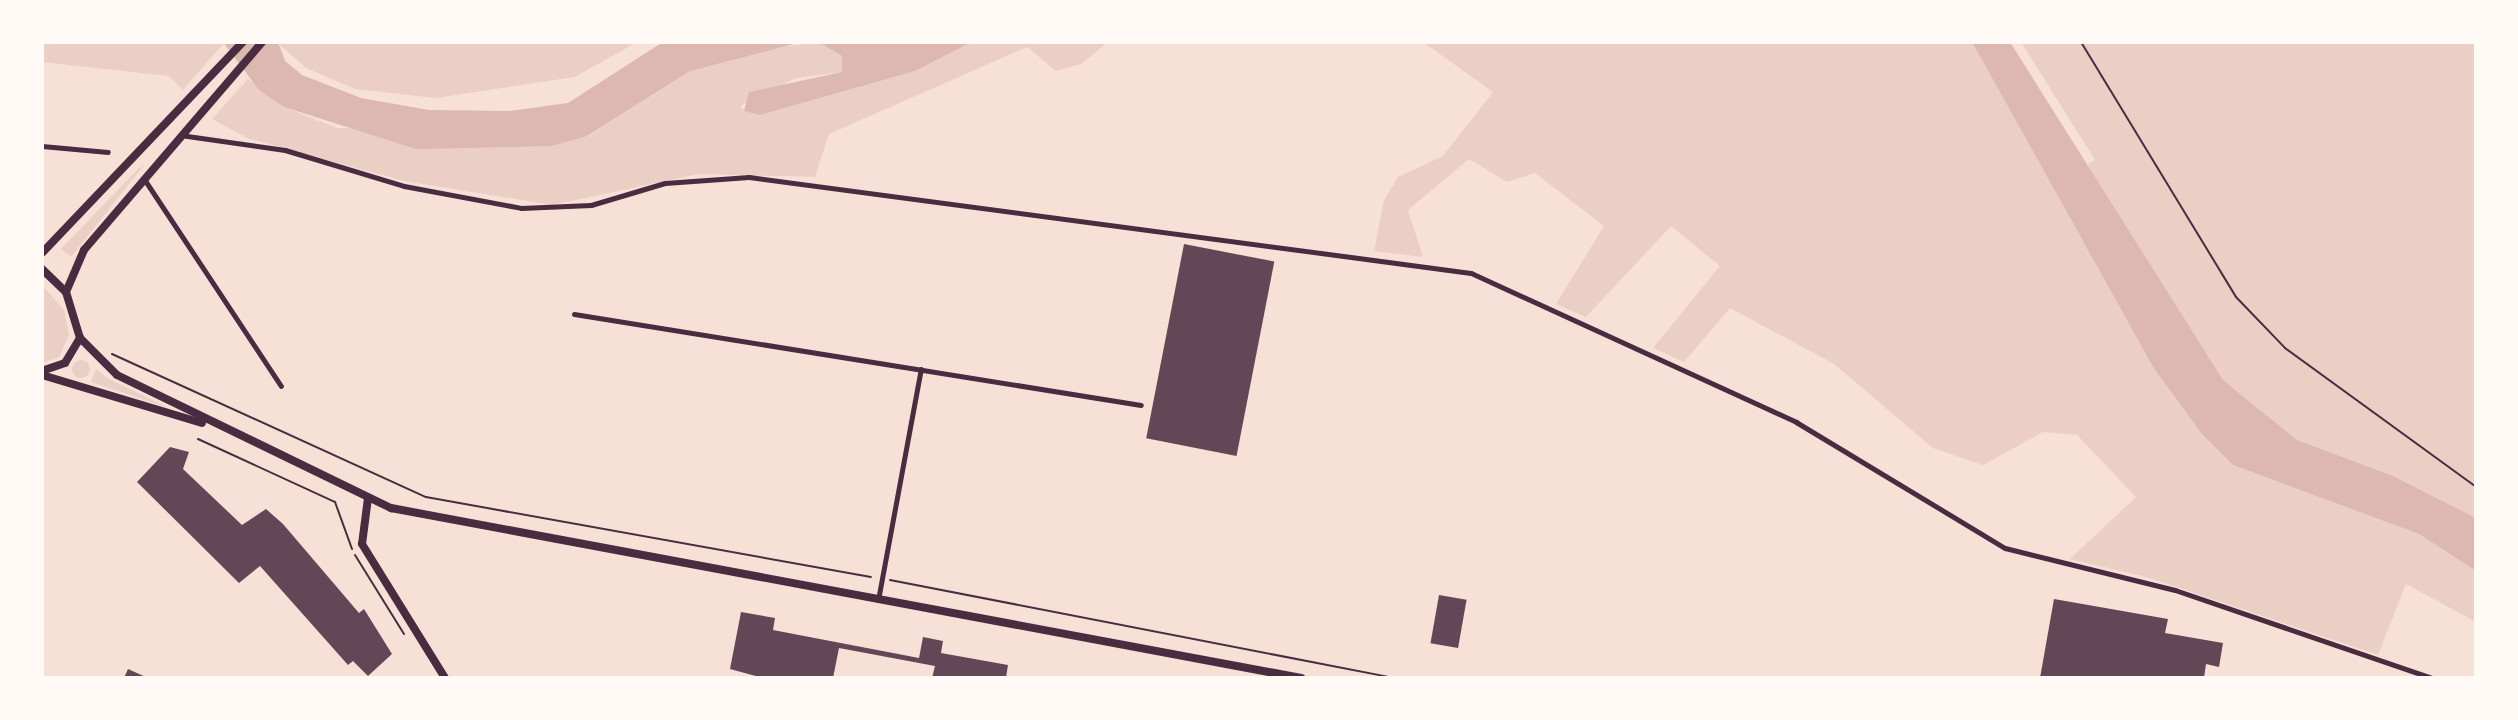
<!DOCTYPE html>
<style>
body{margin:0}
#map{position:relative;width:2518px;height:720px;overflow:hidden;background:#f7e1d7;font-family:"Source Serif 4",serif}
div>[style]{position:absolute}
.green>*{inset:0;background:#ebcfc5}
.round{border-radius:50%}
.water>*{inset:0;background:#dcb8b0}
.building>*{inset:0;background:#644757;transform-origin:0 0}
.path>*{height:2px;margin:-1px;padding:0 1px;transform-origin:1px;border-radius:1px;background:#4a2c40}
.minor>*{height:5px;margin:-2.5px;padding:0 2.5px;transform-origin:2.5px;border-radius:2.5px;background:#4a2c40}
.secondary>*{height:8px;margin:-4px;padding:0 4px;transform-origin:4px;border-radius:4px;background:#4a2c40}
span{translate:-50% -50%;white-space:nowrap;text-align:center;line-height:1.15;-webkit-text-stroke:8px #fffaf5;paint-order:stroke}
.frame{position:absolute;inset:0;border:44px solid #fffaf5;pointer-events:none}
</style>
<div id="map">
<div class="green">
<div style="clip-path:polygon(42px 42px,223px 42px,223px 44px,183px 90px,169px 76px,42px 62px)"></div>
<div style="clip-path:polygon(637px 42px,575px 77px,436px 98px,355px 89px,306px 68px,279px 44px)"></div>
<div style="clip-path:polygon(818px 42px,842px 56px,842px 72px,796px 78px,740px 106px,745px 111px,760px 115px,915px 71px,972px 42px,1108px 42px,1081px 64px,1056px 71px,1027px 47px,829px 134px,815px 177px,699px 174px,552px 205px,404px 181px,247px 138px,212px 119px,248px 79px,284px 107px,337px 128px,588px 136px,690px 71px,740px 53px)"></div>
<div style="clip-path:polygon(1423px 42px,1972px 42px,2153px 367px,2233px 465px,2419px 534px,2476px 571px,2476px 622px,2406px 584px,2378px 655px,2150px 578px,2070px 559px,2136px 497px,2077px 435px,2043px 432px,1983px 465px,1933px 448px,1834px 364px,1730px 308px,1684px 362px,1653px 348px,1720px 266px,1671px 226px,1586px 317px,1556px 304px,1604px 226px,1535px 173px,1507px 182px,1469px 159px,1408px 210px,1423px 257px,1374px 251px,1384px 200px,1398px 177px,1443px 156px,1493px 92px)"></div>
<div style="clip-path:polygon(2021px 42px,2476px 42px,2476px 518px,2393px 476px,2297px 440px,2223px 380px,2101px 191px,2088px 164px,2095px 160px)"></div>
<div style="clip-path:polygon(144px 165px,71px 257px,61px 249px,139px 168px)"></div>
<div style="clip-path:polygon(42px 285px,64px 310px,69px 335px,59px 357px,42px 363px)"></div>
<div class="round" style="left:72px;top:360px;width:18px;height:18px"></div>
<div style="clip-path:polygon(96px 369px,107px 378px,169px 408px,91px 382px)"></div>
</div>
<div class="water">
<div style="clip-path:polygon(223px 42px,278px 42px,285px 61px,302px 75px,361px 98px,429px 110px,510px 111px,568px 103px,663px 42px,802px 42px,690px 71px,587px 136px,551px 146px,416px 149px,284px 107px,259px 90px)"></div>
<div style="clip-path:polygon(818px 42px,972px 42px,915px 71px,760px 115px,744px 111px,749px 92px,842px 72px,842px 56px)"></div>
<div style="clip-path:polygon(1972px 42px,2010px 42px,2223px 380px,2297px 440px,2393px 476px,2476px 518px,2476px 571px,2419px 534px,2233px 465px,2202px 434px,2153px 367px)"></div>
</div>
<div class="building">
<div style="left:1184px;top:244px;width:92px;height:198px;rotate:11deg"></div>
<div style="clip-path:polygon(170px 447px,189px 452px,183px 469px,242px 525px,266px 509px,283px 524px,359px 613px,364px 609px,392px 654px,368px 676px,353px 661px,348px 665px,260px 566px,239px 583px,137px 482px)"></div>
<div style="left:1439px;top:595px;width:28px;height:49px;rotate:10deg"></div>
<div style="clip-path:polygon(2054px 599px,2168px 619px,2165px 633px,2223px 643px,2219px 667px,2206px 664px,2204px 678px,2040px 678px)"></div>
<div style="clip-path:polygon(741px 612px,775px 618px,773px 630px,919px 658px,923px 637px,943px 641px,941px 653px,1008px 665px,1006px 678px,932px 678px,935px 666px,839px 648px,833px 678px,763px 678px,730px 669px)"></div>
<div style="clip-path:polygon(128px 669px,148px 678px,124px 678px)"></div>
</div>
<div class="path">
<div style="left:2081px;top:42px;width:298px;rotate:58.7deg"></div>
<div style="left:2236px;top:297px;width:71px;rotate:46.1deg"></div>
<div style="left:2285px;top:348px;width:236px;rotate:36deg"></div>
<div style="left:112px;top:354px;width:345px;rotate:24.5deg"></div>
<div style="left:426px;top:497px;width:452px;rotate:10.2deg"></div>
<div style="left:198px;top:439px;width:151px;rotate:24.7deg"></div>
<div style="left:335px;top:502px;width:50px;rotate:70.1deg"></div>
<div style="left:355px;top:555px;width:93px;rotate:58.2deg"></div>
<div style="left:890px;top:580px;width:513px;rotate:11deg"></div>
</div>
<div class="minor">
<div style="left:180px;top:135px;width:106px;rotate:8.1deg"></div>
<div style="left:285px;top:150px;width:124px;rotate:16.8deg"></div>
<div style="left:404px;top:186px;width:119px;rotate:10.6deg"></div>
<div style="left:521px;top:208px;width:70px;rotate:-2.5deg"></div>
<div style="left:591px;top:205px;width:77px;rotate:-16.6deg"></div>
<div style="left:665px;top:183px;width:84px;rotate:-4.1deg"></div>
<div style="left:749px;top:177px;width:728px;rotate:7.57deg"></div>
<div style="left:1471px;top:273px;width:358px;rotate:24.6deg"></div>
<div style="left:1796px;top:422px;width:244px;rotate:31.1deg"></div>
<div style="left:2005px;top:548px;width:175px;rotate:13.9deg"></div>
<div style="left:2175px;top:590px;width:272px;rotate:18.9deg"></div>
<div style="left:42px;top:146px;width:66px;rotate:5.2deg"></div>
<div style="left:144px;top:179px;width:248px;rotate:56.5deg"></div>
<div style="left:574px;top:314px;width:574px;rotate:9.12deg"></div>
<div style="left:878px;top:600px;width:235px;rotate:-79.5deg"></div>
</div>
<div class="secondary">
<div style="left:42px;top:253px;width:291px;rotate:-46.4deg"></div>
<div style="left:42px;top:269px;width:33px;rotate:44deg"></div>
<div style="left:66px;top:292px;width:48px;rotate:73.1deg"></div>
<div style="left:80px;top:338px;width:29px;rotate:121deg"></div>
<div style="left:65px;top:363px;width:24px;rotate:161deg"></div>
<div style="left:66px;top:292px;width:46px;rotate:-66.8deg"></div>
<div style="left:84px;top:250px;width:274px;rotate:-49.4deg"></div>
<div style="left:80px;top:338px;width:52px;rotate:45deg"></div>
<div style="left:117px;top:375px;width:305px;rotate:25.9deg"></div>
<div style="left:391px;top:508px;width:926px;rotate:10.58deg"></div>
<div style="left:42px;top:375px;width:167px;rotate:16.7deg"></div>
<div style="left:368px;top:498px;width:46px;rotate:97.4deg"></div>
<div style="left:362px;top:544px;width:158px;rotate:58.2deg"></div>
</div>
<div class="frame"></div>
</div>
